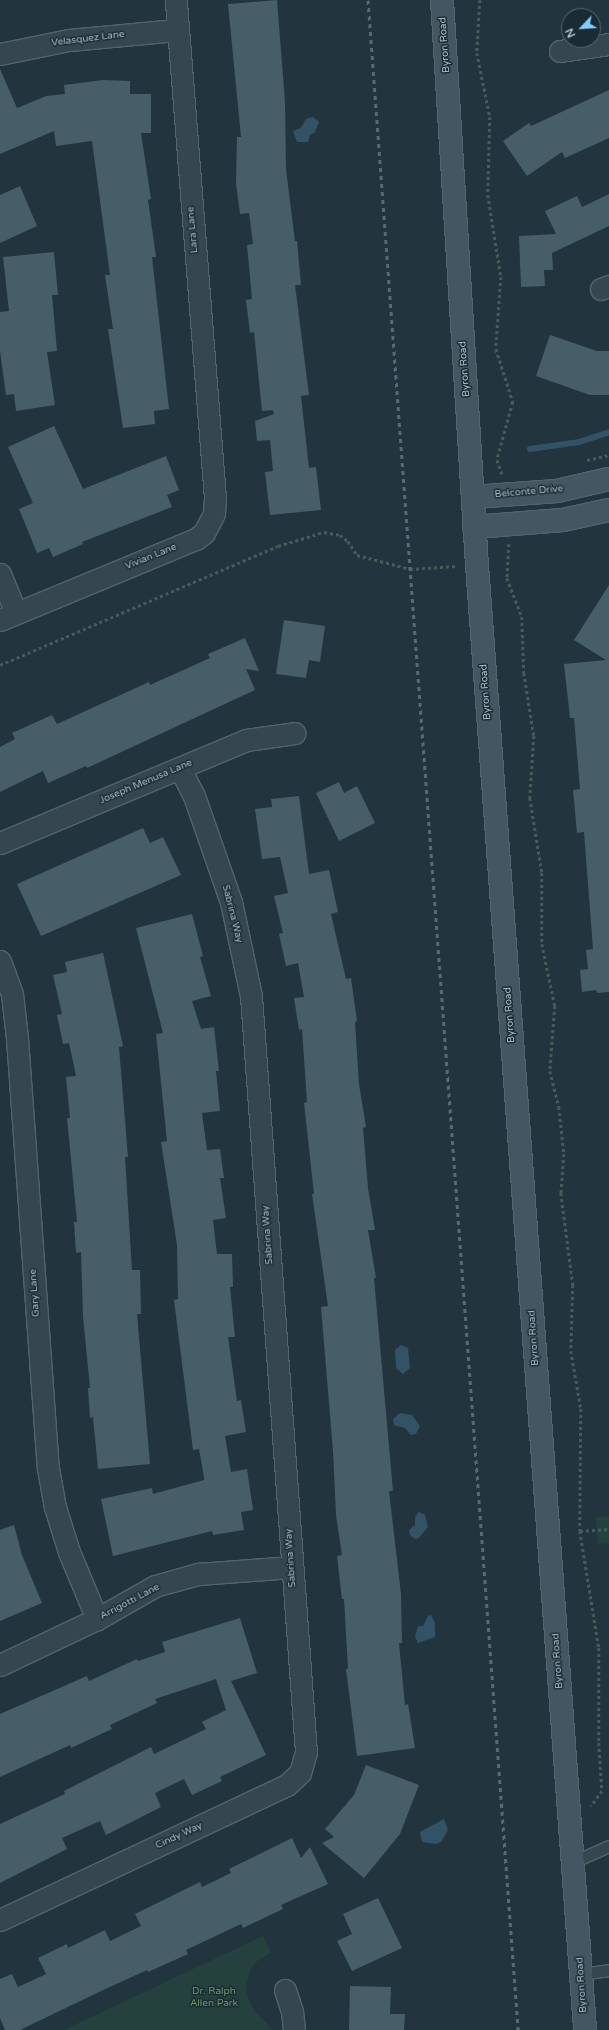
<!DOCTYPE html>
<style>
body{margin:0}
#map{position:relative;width:609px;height:2030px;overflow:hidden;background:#22353e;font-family:"Varela Round",sans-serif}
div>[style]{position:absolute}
.green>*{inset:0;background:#25413d}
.water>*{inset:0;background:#325365}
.stream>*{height:6px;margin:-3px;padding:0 3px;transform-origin:3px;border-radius:3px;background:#325365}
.building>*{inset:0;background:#475d68}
.path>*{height:2.5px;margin-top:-1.25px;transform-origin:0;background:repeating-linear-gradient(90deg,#445d5a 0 3px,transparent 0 6px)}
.roads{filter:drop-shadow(1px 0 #54636c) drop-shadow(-1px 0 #54636c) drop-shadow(0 1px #54636c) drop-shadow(0 -1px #54636c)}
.lane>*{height:11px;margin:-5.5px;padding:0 5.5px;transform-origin:5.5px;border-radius:5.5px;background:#36464e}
.street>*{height:21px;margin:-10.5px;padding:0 10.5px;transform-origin:10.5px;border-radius:10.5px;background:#36464e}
.secondary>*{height:22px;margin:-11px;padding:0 11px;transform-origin:11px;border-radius:11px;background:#435662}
.rail>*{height:3px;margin-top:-1.5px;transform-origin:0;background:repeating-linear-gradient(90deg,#576b76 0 4px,transparent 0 8px)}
span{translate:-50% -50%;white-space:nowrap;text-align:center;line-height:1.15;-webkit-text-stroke:3px #1b2b33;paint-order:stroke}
.street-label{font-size:10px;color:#b1c0ca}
.park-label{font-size:10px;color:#679c67}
.north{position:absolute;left:561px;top:8px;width:40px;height:40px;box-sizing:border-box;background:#1b2b33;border:1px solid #57676f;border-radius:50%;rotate:245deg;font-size:11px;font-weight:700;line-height:16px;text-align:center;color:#b1c0ca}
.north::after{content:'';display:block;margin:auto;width:14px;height:18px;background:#81cfff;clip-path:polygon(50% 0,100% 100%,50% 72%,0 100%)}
</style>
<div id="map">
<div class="green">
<div style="clip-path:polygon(609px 1516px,609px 1543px,598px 1544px,596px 1517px)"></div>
<div style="clip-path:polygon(263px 1936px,271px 1953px,257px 1961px,251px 1968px,246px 1986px,247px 1995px,254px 2010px,273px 2030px,64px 2030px)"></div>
</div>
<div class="water">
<div style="clip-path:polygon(313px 117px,319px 122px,315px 132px,310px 135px,308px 142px,297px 142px,293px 131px,301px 128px,306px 119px)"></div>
<div style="clip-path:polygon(401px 1345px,408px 1348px,410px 1368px,403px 1374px,396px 1368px,395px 1350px)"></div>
<div style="clip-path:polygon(400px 1413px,412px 1415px,420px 1426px,416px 1434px,411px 1435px,405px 1428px,394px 1425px,393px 1419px)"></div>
<div style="clip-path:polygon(419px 1512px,425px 1515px,428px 1527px,419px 1538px,415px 1539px,410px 1535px,409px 1530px,415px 1525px,415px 1517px)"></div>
<div style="clip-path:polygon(431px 1615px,435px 1623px,435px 1637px,418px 1643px,415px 1637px,418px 1626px,423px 1626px,428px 1616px)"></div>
<div style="clip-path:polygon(444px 1819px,448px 1830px,441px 1842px,436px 1844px,422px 1842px,420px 1832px)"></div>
</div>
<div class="stream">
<div style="left:530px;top:449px;width:49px;rotate:-8.1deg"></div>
<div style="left:579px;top:442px;width:32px;rotate:-18deg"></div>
</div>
<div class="building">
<div style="clip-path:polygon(277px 0,285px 102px,286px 169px,295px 241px,297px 241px,301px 285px,295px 285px,309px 395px,301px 396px,309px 468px,316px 467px,321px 510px,270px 515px,265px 472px,273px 471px,270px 440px,257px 441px,255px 421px,274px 414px,273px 410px,262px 411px,254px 332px,250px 333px,246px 300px,252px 299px,247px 245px,253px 244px,249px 213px,240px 214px,236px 184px,237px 137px,241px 137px,228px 4px)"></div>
<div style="clip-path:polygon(0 69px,17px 108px,46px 96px,65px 94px,64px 85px,103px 80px,130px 81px,130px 94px,151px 94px,151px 133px,141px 133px,151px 199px,148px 200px,156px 257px,152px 257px,169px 409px,154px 411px,155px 424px,123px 428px,108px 329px,113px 329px,105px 275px,110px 275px,92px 141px,56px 146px,54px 131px,0 154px)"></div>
<div style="clip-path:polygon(609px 90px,609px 138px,565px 158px,562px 152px,527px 176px,503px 141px,529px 123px,531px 126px)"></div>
<div style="clip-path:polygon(20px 186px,37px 226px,0 243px,0 195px)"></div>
<div style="clip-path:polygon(609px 194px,609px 226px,552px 253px,553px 270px,544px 270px,545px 286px,521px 287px,519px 236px,556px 234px,545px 211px,577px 196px,582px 207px)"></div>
<div style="clip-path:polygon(54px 252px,58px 295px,52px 295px,57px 351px,47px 352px,55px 405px,16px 411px,14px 394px,6px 395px,0 351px,0 312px,9px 311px,3px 257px)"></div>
<div style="clip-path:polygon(550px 335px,597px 351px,609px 351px,609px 395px,590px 395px,536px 376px)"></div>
<div style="clip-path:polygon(54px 426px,83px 489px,166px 456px,179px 490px,167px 495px,172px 507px,82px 542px,83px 544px,53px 557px,49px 548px,37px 553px,19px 509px,33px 503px,8px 447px)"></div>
<div style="clip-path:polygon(609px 585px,609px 992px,597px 993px,596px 990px,582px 992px,580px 970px,588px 969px,586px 950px,593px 949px,584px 832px,577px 833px,573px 790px,580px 789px,574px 718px,570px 718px,564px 664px,606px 660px,574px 640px)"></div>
<div style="clip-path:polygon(284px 620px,325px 626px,320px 662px,309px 660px,306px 678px,276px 674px)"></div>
<div style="clip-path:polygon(245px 638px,259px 671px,246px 669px,255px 690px,87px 768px,86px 766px,48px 783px,43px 771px,0 792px,0 747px,15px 739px,12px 733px,52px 715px,57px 724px,149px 682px,150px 685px,210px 658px,208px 654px)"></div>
<div style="clip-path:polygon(339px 782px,344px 793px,357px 786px,375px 823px,339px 841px,316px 793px)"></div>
<div style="clip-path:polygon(299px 796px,309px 874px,329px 870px,338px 912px,331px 914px,346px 979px,351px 978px,357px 1021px,355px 1022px,359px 1084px,366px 1127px,363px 1128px,368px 1188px,375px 1230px,368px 1230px,376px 1278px,374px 1278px,393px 1491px,389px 1491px,401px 1594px,402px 1643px,399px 1643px,405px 1705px,408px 1704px,415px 1748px,357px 1756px,346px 1669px,348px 1669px,344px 1599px,342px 1599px,337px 1556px,342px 1555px,336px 1515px,333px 1451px,321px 1307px,328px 1306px,312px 1194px,314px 1194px,304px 1103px,307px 1102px,302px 1029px,299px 1030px,294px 998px,304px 997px,298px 963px,286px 966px,279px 934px,283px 933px,274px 896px,288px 893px,280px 857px,262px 859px,255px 809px,272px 807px,271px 799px)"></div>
<div style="clip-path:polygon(143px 828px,150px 843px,163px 837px,181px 875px,41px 936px,17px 884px)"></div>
<div style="clip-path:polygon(192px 914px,203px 956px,200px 957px,211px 996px,192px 1001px,201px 1029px,214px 1027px,219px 1071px,216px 1071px,220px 1111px,202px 1113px,207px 1150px,220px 1149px,224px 1178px,220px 1178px,226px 1218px,213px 1220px,217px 1254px,232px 1254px,233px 1287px,230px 1287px,235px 1337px,228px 1337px,237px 1401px,241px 1400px,246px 1432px,225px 1436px,231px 1472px,247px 1469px,253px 1510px,241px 1512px,244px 1530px,213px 1535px,212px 1531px,113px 1556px,101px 1499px,152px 1488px,153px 1494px,204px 1480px,204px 1477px,199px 1449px,193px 1450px,174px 1300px,178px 1299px,177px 1245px,161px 1142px,167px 1141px,156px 1034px,163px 1033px,136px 928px)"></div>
<div style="clip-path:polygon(103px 953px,123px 1046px,119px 1047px,128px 1157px,125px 1157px,132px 1270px,140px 1270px,141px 1314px,137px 1314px,150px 1464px,98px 1469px,93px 1417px,90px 1418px,88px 1388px,90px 1388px,83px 1316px,81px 1252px,76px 1253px,74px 1222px,77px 1222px,67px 1118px,70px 1118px,66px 1077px,76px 1076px,69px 1043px,63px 1044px,57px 1015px,62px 1014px,53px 975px,67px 972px,65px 962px)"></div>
<div style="clip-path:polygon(14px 1525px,22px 1555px,42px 1603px,0 1621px,0 1530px)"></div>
<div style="clip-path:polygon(240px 1618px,257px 1673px,231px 1681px,266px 1755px,220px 1777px,222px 1781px,192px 1795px,184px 1779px,155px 1793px,161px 1807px,106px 1835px,100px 1821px,62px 1838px,67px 1849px,0 1883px,0 1824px,65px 1794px,64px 1791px,151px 1747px,154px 1754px,206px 1729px,202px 1722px,226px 1710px,216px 1679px,155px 1699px,157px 1703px,110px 1725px,112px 1729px,71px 1748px,70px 1745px,0 1777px,0 1714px,87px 1676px,89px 1681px,137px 1659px,138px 1661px,165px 1652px,162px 1642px)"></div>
<div style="clip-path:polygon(366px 1765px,419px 1785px,400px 1834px,364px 1878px,322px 1843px,334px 1837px,325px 1829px,354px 1795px)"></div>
<div style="clip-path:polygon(292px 1838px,301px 1858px,310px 1847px,328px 1884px,281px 1905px,283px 1909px,243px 1928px,241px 1924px,186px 1950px,188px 1954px,148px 1972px,147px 1970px,99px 1992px,20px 2030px,5px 2030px,0 2018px,0 1979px,12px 1974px,18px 1987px,46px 1974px,38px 1958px,67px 1944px,68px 1948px,105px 1930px,110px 1941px,141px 1926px,135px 1914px,200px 1882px,202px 1887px,231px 1873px,229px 1869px)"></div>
<div style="clip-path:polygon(378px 1898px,402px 1948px,352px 1971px,337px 1941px,352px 1934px,343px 1914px)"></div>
<div style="clip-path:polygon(350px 1986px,391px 1987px,390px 2014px,405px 2014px,404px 2030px,349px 2030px)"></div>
</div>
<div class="path">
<div style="left:480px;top:0;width:53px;rotate:93.2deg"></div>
<div style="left:477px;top:53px;width:65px;rotate:78.5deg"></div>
<div style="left:490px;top:117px;width:78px;rotate:91.5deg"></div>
<div style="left:488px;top:195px;width:83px;rotate:81deg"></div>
<div style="left:501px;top:277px;width:72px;rotate:94deg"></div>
<div style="left:496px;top:349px;width:56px;rotate:72.2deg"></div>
<div style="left:513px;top:402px;width:60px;rotate:105.4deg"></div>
<div style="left:497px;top:460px;width:15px;rotate:70deg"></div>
<div style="left:587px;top:460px;width:23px;rotate:-13deg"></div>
<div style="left:509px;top:544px;width:34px;rotate:93deg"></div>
<div style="left:507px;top:578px;width:42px;rotate:69deg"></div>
<div style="left:522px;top:617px;width:56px;rotate:88deg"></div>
<div style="left:524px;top:673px;width:64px;rotate:81deg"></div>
<div style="left:534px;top:736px;width:62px;rotate:93.7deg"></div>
<div style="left:530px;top:798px;width:76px;rotate:80.9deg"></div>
<div style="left:542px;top:873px;width:71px;rotate:90deg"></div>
<div style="left:542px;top:944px;width:63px;rotate:78.2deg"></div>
<div style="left:555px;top:1006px;width:65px;rotate:94.4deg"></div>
<div style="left:550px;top:1071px;width:37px;rotate:76deg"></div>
<div style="left:559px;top:1107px;width:47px;rotate:83.9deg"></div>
<div style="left:564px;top:1154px;width:39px;rotate:94deg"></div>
<div style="left:561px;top:1193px;width:93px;rotate:82.6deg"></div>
<div style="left:573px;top:1285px;width:66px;rotate:91.7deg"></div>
<div style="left:571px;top:1351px;width:59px;rotate:80.2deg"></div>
<div style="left:581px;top:1409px;width:122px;rotate:90.5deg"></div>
<div style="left:580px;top:1531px;width:29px;rotate:-4deg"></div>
<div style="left:0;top:665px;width:302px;rotate:-23.2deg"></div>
<div style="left:278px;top:546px;width:48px;rotate:-16.9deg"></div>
<div style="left:324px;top:532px;width:16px;rotate:11deg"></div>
<div style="left:340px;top:535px;width:10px;rotate:37deg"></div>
<div style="left:348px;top:541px;width:17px;rotate:57deg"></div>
<div style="left:357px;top:555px;width:55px;rotate:14.8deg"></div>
<div style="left:410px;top:569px;width:46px;rotate:-3.7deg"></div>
<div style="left:580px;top:1531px;width:119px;rotate:80.8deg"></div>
<div style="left:599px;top:1648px;width:95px;rotate:90deg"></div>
<div style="left:599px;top:1743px;width:48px;rotate:86.4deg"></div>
<div style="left:602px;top:1791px;width:19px;rotate:125deg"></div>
</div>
<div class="roads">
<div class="lane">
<div style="left:573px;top:1862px;width:39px;rotate:-24deg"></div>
<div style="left:581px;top:1974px;width:28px;rotate:-8deg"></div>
</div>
<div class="street">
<div style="left:560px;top:51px;width:49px;rotate:-8.1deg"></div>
<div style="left:0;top:54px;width:70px;rotate:-11.5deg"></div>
<div style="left:69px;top:40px;width:108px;rotate:-5.3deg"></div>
<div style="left:601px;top:289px;width:9px;rotate:-21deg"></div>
<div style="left:0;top:574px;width:42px;rotate:67.7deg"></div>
<div style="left:0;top:620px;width:212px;rotate:-22.5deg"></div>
<div style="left:196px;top:539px;width:10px;rotate:-37deg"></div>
<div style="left:204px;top:533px;width:22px;rotate:-63deg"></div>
<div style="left:214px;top:513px;width:15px;rotate:-86deg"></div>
<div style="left:215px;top:498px;width:500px;rotate:-94.5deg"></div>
<div style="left:0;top:843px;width:267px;rotate:-22.7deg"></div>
<div style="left:246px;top:740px;width:49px;rotate:-8.1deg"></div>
<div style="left:0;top:961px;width:35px;rotate:70deg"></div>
<div style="left:12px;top:994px;width:44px;rotate:83.5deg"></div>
<div style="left:17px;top:1038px;width:431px;rotate:85.9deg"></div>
<div style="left:48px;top:1468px;width:40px;rotate:80deg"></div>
<div style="left:55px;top:1507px;width:47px;rotate:72.7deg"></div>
<div style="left:69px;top:1552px;width:73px;rotate:67.3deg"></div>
<div style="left:0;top:1665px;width:107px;rotate:-25.4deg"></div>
<div style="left:97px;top:1619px;width:67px;rotate:-29.6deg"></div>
<div style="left:155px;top:1586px;width:45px;rotate:-15.6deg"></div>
<div style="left:198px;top:1574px;width:94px;rotate:-4.3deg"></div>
<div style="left:0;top:1920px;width:317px;rotate:-25.2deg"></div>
<div style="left:287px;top:1785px;width:18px;rotate:-43deg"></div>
<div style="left:300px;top:1773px;width:22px;rotate:-74deg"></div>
<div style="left:306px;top:1752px;width:758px;rotate:-94.16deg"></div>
<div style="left:251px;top:996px;width:96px;rotate:-102deg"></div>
<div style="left:231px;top:902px;width:112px;rotate:-109.2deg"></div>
<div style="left:194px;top:796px;width:31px;rotate:-117deg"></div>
<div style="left:285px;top:1990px;width:22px;rotate:72deg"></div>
<div style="left:292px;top:2011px;width:19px;rotate:84deg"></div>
</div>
<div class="secondary">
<div style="left:442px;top:0;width:566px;rotate:86.46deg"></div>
<div style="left:477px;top:565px;width:1469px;rotate:85.78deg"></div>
<div style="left:473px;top:497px;width:84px;rotate:-4.1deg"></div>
<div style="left:557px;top:491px;width:53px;rotate:-13deg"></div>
<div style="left:474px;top:527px;width:89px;rotate:-4.5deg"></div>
<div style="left:563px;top:520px;width:47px;rotate:-12.3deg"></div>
</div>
</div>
<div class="rail">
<div style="left:368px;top:0;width:2036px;rotate:85.77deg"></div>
</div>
<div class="street-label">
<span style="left:88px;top:39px;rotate:-7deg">Velasquez Lane</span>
<span style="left:445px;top:45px;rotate:-94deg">Byron Road</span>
<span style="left:193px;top:230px;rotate:-95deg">Lara Lane</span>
<span style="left:465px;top:369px;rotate:-94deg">Byron Road</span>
<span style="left:529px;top:492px;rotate:-5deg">Belconte Drive</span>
<span style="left:151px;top:557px;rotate:-22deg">Vivian Lane</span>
<span style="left:486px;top:692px;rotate:-94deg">Byron Road</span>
<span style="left:146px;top:782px;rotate:-23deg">Joseph Menusa Lane</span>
<span style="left:232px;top:914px;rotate:76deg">Sabrina Way</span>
<span style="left:510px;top:1015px;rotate:-94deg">Byron Road</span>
<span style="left:268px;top:1235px;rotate:-94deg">Sabrina Way</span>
<span style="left:35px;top:1293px;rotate:-94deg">Gary Lane</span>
<span style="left:534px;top:1338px;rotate:-94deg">Byron Road</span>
<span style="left:291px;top:1558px;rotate:-94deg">Sabrina Way</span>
<span style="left:130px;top:1602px;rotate:-28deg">Arrigotti Lane</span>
<span style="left:558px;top:1661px;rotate:-94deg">Byron Road</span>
<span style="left:179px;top:1836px;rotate:-25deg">Cindy Way</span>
<span style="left:582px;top:1985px;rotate:-94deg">Byron Road</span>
</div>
<div class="park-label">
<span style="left:214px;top:1997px">Dr. Ralph<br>Allen Park</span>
</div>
<div class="north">N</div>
</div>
